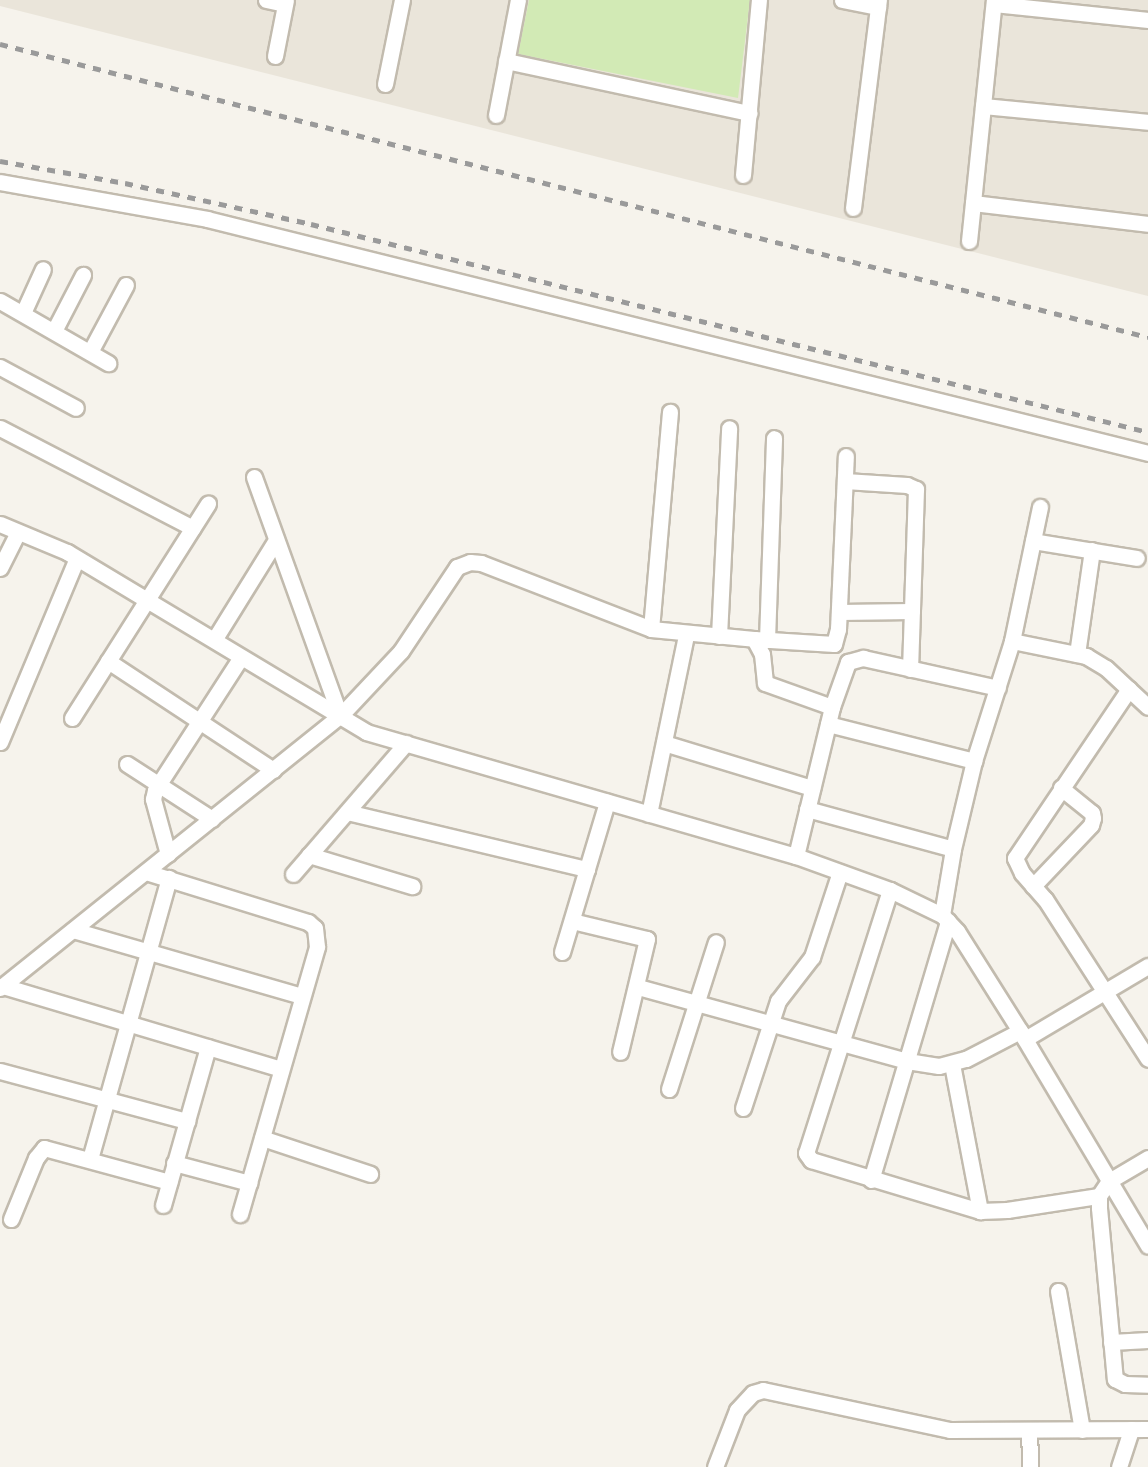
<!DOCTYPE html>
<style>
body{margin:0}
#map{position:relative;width:1148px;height:1467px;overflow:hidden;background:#f6f3ec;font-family:"Nunito Sans",sans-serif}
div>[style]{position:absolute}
.residential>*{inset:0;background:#eae5da}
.green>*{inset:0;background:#d2eab5}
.roads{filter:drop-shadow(2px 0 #c2bbae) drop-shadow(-2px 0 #c2bbae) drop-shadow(0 2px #c2bbae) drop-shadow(0 -2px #c2bbae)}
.minor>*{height:15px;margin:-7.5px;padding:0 7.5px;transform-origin:7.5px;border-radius:7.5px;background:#fff}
.rail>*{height:4.5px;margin-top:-2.25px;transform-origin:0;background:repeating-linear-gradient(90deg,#9a9a9a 0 8px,transparent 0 16px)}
span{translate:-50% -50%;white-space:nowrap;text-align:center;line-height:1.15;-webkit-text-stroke:4.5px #fff;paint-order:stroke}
</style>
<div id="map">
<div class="residential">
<div style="clip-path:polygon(0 0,1148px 0,1148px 296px,0 6px)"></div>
</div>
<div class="green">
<div style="clip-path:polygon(529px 0,750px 0,738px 98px,518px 54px)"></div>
</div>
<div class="roads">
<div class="minor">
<div style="left:266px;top:0;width:19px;rotate:12deg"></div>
<div style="left:842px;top:0;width:37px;rotate:11deg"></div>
<div style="left:994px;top:4px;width:155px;rotate:5.9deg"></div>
<div style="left:275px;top:56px;width:57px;rotate:-78.9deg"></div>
<div style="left:506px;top:61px;width:249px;rotate:12.1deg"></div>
<div style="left:385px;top:84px;width:86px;rotate:-78.6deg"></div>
<div style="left:983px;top:106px;width:166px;rotate:5.5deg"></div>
<div style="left:496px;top:115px;width:117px;rotate:-79.2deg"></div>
<div style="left:743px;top:175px;width:176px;rotate:-84.8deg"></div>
<div style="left:0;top:182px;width:210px;rotate:10.1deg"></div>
<div style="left:207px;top:219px;width:970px;rotate:13.96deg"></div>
<div style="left:973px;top:203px;width:176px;rotate:6.8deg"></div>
<div style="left:853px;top:208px;width:210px;rotate:-82.9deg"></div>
<div style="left:969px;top:241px;width:242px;rotate:-84.1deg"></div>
<div style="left:0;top:301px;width:125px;rotate:29.9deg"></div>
<div style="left:23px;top:313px;width:48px;rotate:-65.6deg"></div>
<div style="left:55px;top:329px;width:61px;rotate:-62.6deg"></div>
<div style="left:90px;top:352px;width:76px;rotate:-61.8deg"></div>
<div style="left:0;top:367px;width:86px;rotate:28.3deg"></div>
<div style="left:0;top:428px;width:217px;rotate:27.4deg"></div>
<div style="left:254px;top:477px;width:254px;rotate:70.2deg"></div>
<div style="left:845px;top:481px;width:62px;rotate:3.7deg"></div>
<div style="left:907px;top:485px;width:10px;rotate:24deg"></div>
<div style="left:916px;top:489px;width:180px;rotate:91.9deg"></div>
<div style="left:0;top:524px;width:73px;rotate:22.7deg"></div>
<div style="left:67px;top:552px;width:349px;rotate:31deg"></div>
<div style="left:366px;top:732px;width:448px;rotate:16.1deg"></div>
<div style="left:796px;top:856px;width:100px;rotate:19.9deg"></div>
<div style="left:890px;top:890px;width:58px;rotate:25.7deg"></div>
<div style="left:942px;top:915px;width:22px;rotate:47deg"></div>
<div style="left:957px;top:931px;width:118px;rotate:57.8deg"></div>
<div style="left:1020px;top:1031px;width:250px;rotate:59.2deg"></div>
<div style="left:1033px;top:541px;width:105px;rotate:9.3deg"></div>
<div style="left:0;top:568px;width:40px;rotate:-63.4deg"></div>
<div style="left:839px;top:612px;width:73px;rotate:-0.8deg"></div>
<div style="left:651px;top:629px;width:218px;rotate:-85deg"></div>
<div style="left:719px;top:636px;width:208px;rotate:-87.2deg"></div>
<div style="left:754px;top:639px;width:80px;rotate:3.6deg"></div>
<div style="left:834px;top:644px;width:16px;rotate:-75deg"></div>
<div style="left:838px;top:629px;width:173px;rotate:-87.4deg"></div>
<div style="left:214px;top:640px;width:118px;rotate:-58.2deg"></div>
<div style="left:767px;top:640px;width:202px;rotate:-88deg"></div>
<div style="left:1012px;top:641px;width:76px;rotate:11.5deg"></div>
<div style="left:1086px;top:656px;width:23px;rotate:31deg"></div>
<div style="left:1106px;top:668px;width:57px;rotate:42.9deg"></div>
<div style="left:1077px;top:654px;width:105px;rotate:-81.8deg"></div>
<div style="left:108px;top:661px;width:198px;rotate:33.4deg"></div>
<div style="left:1129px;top:689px;width:204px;rotate:124deg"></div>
<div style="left:1015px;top:858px;width:17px;rotate:65deg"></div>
<div style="left:1022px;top:873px;width:35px;rotate:49deg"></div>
<div style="left:1045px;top:899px;width:190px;rotate:57.2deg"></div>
<div style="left:72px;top:718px;width:254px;rotate:-57.6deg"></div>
<div style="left:828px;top:724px;width:151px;rotate:14.2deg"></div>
<div style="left:0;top:742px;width:199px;rotate:-67.3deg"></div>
<div style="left:664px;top:743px;width:155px;rotate:16.9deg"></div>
<div style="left:127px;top:764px;width:101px;rotate:32.9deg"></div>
<div style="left:807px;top:809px;width:151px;rotate:15.3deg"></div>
<div style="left:347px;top:812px;width:247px;rotate:13.4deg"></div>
<div style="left:649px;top:814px;width:183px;rotate:-78.3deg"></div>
<div style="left:168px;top:854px;width:57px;rotate:-105.3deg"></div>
<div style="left:153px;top:799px;width:9px;rotate:-77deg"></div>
<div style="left:155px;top:790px;width:158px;rotate:-57.1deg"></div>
<div style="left:309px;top:855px;width:108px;rotate:16.8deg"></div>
<div style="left:796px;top:856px;width:153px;rotate:-76.4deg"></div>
<div style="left:832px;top:707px;width:48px;rotate:-70.4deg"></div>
<div style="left:848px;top:662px;width:16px;rotate:-15deg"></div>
<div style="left:863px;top:658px;width:138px;rotate:12.5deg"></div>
<div style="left:146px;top:872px;width:170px;rotate:17.2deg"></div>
<div style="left:308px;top:922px;width:9px;rotate:41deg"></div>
<div style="left:315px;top:928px;width:19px;rotate:84deg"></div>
<div style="left:317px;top:947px;width:278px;rotate:106.1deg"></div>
<div style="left:293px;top:874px;width:173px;rotate:-49.2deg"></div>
<div style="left:1033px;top:886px;width:84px;rotate:-46.4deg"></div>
<div style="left:1091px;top:825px;width:7px;rotate:-74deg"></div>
<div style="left:1093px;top:818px;width:5px;rotate:-101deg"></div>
<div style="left:1092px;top:813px;width:40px;rotate:-141deg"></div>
<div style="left:890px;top:890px;width:276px;rotate:107.7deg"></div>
<div style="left:806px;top:1153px;width:9px;rotate:54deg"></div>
<div style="left:811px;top:1160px;width:177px;rotate:16.8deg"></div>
<div style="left:980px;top:1211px;width:27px;rotate:-2deg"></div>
<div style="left:1007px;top:1210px;width:93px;rotate:-8.7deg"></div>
<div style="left:942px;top:915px;width:67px;rotate:-80.5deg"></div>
<div style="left:953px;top:849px;width:90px;rotate:-76.6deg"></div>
<div style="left:974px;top:761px;width:126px;rotate:-72.4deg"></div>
<div style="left:1012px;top:641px;width:137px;rotate:-78.2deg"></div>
<div style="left:572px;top:921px;width:77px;rotate:13.5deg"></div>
<div style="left:647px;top:939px;width:116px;rotate:103.4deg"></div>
<div style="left:73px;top:930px;width:238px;rotate:16.1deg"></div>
<div style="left:562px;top:952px;width:157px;rotate:-73.3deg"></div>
<div style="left:3px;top:986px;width:290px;rotate:16.6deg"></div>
<div style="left:638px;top:987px;width:279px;rotate:15.4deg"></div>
<div style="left:907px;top:1061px;width:32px;rotate:9deg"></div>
<div style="left:939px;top:1066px;width:28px;rotate:-15deg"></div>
<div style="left:966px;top:1059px;width:61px;rotate:-27.4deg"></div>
<div style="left:0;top:988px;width:435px;rotate:-38.7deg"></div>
<div style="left:340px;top:716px;width:89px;rotate:-46.8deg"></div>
<div style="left:401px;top:651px;width:101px;rotate:-56.3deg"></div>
<div style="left:457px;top:567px;width:14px;rotate:-21deg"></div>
<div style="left:470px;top:562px;width:11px;rotate:5deg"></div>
<div style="left:481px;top:563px;width:182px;rotate:21.2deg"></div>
<div style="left:651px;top:629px;width:103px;rotate:5.5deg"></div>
<div style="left:754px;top:639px;width:17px;rotate:62deg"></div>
<div style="left:762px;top:654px;width:29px;rotate:84deg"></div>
<div style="left:765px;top:683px;width:71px;rotate:19.7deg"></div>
<div style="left:1025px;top:1039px;width:143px;rotate:-30.7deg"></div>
<div style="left:952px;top:1064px;width:150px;rotate:79.2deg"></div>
<div style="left:0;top:1071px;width:194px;rotate:15deg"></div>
<div style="left:669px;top:1089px;width:154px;rotate:-72.3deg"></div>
<div style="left:743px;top:1108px;width:113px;rotate:-71.9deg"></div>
<div style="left:778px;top:1001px;width:56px;rotate:-52.3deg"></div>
<div style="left:812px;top:957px;width:89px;rotate:-71.8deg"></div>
<div style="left:262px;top:1138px;width:114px;rotate:18.4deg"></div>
<div style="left:1148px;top:1158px;width:45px;rotate:149.5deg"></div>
<div style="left:1109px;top:1181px;width:18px;rotate:124deg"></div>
<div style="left:1099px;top:1196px;width:12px;rotate:90deg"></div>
<div style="left:1099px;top:1208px;width:172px;rotate:84.7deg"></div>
<div style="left:1115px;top:1379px;width:11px;rotate:27deg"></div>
<div style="left:1125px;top:1384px;width:23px;rotate:2deg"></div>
<div style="left:90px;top:1159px;width:292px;rotate:-74.3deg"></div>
<div style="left:174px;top:1163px;width:78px;rotate:14.9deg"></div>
<div style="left:871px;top:1180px;width:270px;rotate:-73.4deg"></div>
<div style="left:163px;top:1205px;width:164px;rotate:-74.1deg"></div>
<div style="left:11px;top:1219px;width:66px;rotate:-67.7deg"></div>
<div style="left:36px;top:1158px;width:13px;rotate:-51deg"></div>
<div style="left:44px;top:1148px;width:130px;rotate:15.2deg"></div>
<div style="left:1058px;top:1291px;width:141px;rotate:80.2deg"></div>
<div style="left:1111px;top:1342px;width:37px;rotate:-3deg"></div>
<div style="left:1029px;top:1431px;width:36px;rotate:88deg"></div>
<div style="left:715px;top:1467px;width:61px;rotate:-68.9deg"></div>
<div style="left:737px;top:1410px;width:23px;rotate:-47deg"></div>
<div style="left:753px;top:1393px;width:10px;rotate:-17deg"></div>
<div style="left:763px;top:1390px;width:191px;rotate:12.1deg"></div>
<div style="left:950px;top:1430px;width:198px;rotate:-0.3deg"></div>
<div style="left:1119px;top:1467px;width:40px;rotate:-72deg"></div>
</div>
</div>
<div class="rail">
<div style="left:0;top:44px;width:1185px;rotate:14.32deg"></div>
<div style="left:0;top:161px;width:127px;rotate:10deg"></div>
<div style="left:125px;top:183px;width:190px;rotate:12.4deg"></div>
<div style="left:311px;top:224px;width:862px;rotate:13.96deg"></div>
</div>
</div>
